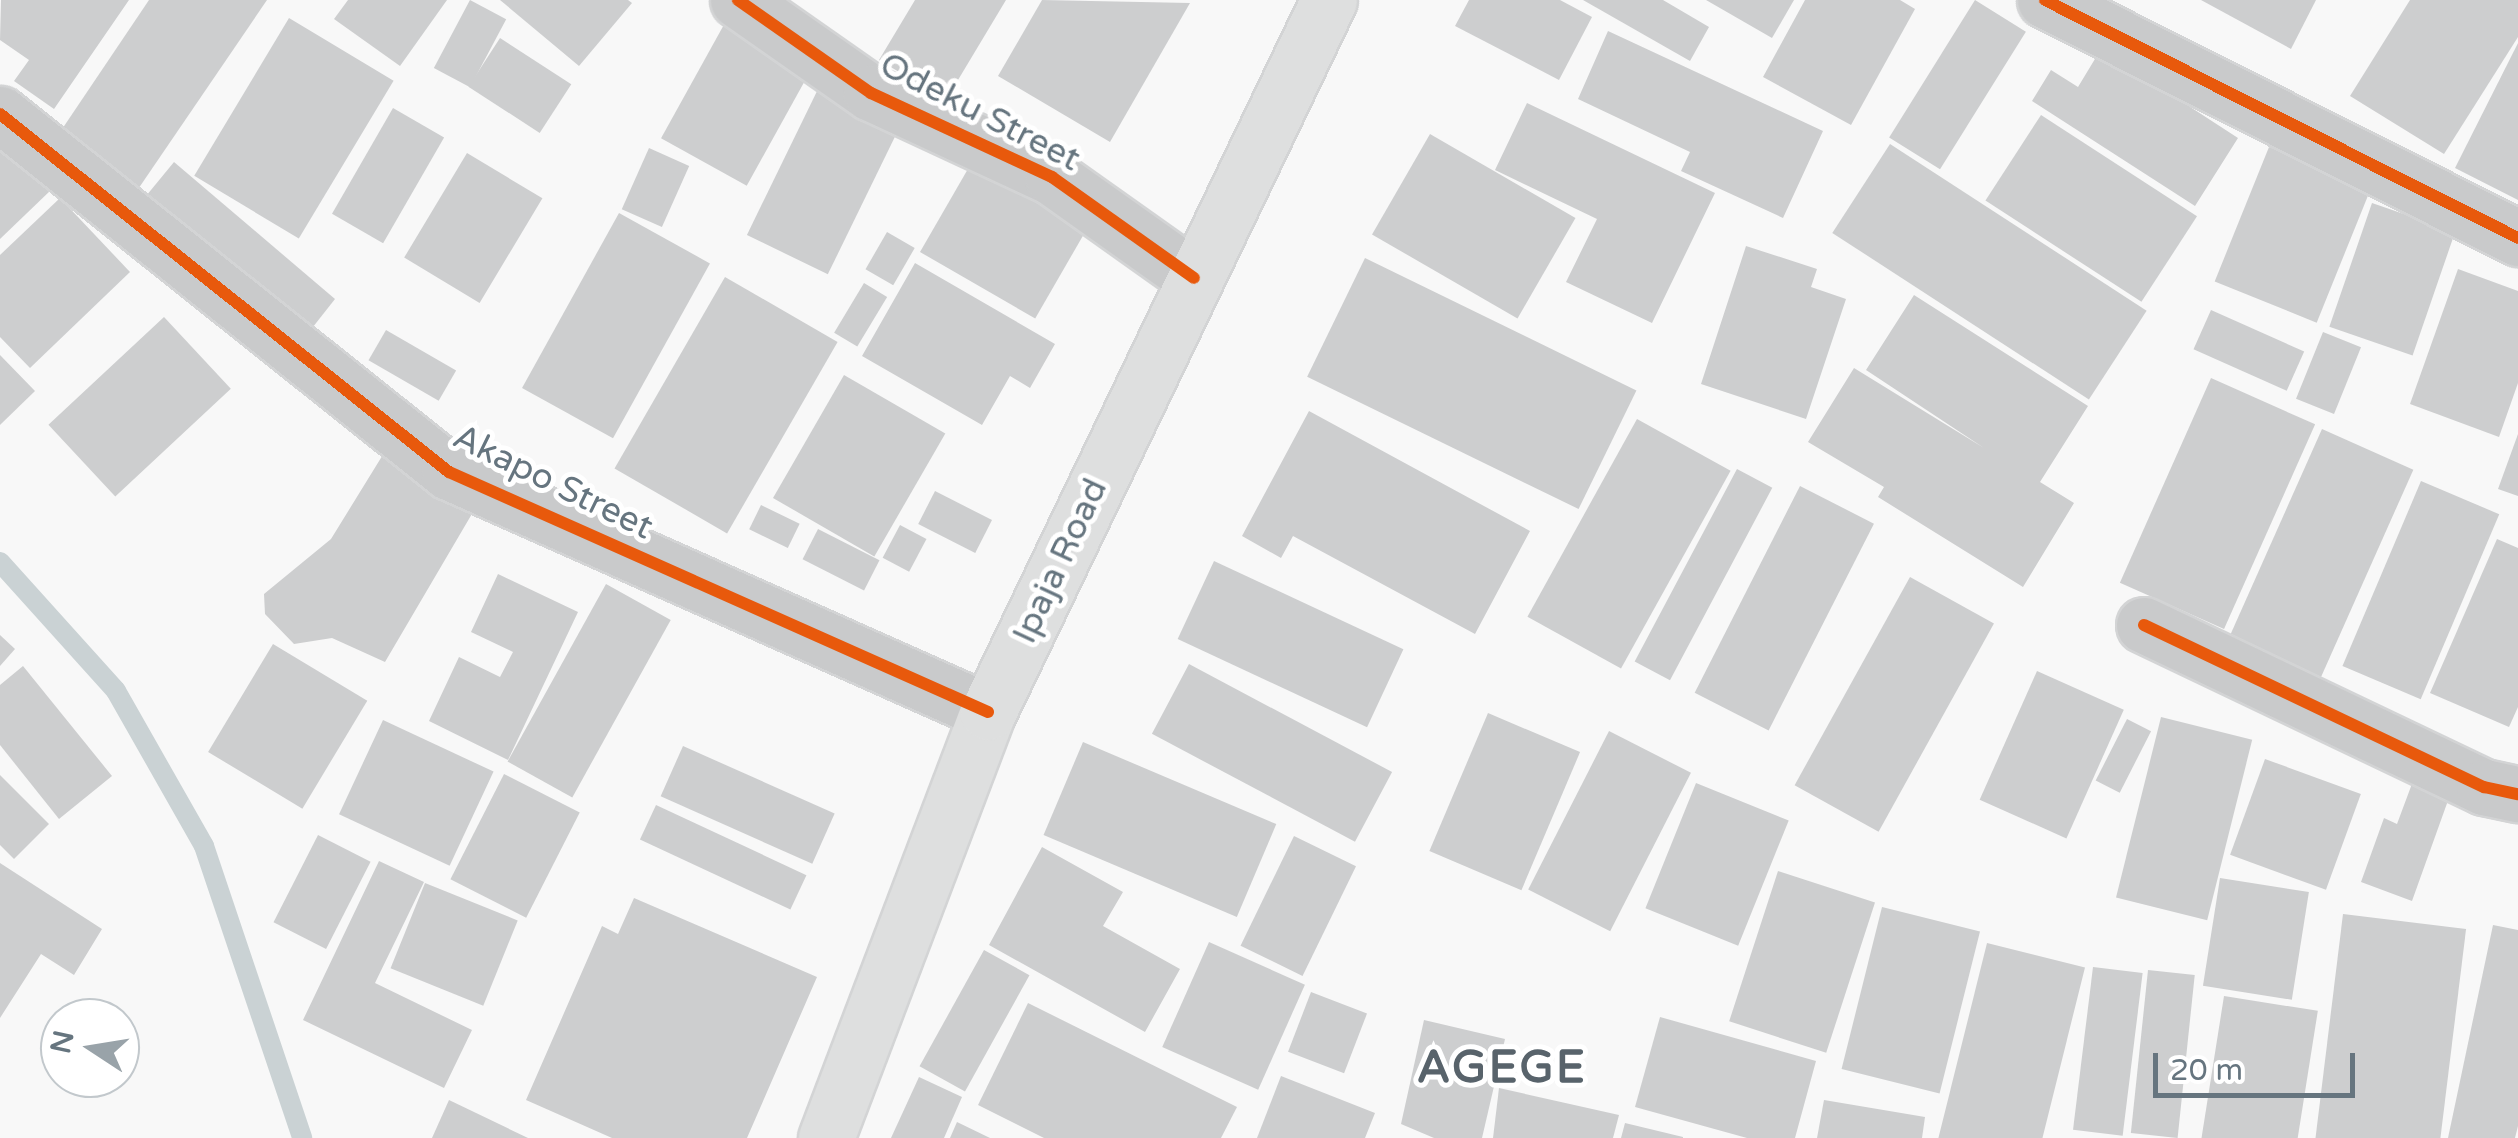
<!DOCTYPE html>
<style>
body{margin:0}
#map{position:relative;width:2518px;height:1138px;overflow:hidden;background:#f8f8f8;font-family:"Varela Round",sans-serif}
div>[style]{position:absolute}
.stream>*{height:20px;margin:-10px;padding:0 10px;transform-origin:10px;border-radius:10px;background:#cad2d4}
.building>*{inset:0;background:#cdcecf;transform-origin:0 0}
.roads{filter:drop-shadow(2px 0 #d3d4d5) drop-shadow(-2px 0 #d3d4d5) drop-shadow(0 2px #d3d4d5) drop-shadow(0 -2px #d3d4d5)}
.minor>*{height:55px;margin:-27.5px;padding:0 27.5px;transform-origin:27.5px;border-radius:27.5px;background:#c9cacb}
.secondary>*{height:55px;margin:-27.5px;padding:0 27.5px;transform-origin:27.5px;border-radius:27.5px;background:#dedfdf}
.cycleway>*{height:12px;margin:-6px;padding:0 6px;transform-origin:6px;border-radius:6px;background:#e8590c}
span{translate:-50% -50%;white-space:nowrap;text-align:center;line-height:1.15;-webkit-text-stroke:10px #fff;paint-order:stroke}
.street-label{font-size:35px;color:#66757f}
.district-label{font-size:45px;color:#58636b;font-weight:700;letter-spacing:2.5px}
.north{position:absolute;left:40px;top:998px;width:100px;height:100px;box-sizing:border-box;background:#fff;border:2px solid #c2c8cc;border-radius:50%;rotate:282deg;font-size:28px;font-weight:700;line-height:40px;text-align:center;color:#66757f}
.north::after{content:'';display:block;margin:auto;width:35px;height:45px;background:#99a3a9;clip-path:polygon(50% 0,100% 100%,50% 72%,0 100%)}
.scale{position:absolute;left:2153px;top:1053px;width:202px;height:45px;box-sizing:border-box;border:5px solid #66757f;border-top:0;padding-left:12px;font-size:30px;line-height:35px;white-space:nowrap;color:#66757f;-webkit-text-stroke:8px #fff;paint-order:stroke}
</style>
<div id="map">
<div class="stream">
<div style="left:0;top:562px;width:173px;rotate:48deg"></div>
<div style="left:116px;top:691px;width:178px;rotate:60.4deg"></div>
<div style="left:204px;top:846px;width:308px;rotate:71.4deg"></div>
</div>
<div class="building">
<div style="clip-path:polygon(1px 0,129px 0,54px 109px,14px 81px,29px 60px,0 40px)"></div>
<div style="clip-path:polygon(149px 0,267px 0,132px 198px,52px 144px)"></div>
<div style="clip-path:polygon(348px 0,447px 0,400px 66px,334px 19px)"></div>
<div style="left:470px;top:0;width:41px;height:77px;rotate:28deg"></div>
<div style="clip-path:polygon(500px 0,628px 0,632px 3px,579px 66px)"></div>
<div style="clip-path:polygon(915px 0,1006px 0,946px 100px,879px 60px)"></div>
<div style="clip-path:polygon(1042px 0,1190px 3px,1110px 142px,998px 76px)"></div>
<div style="clip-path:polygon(1469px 0,1560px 0,1592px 17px,1559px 80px,1455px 26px)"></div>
<div style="clip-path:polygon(1583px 0,1663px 0,1709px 27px,1690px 61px)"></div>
<div style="clip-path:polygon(1706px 0,1794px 0,1772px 38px)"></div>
<div style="clip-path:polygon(1805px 0,1900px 0,1915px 9px,1851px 125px,1763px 77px)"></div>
<div style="left:1975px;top:0;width:60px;height:162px;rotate:32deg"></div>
<div style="clip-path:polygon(2201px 0,2316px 0,2291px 49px)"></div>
<div style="clip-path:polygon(2410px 0,2518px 0,2518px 37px,2444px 154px,2350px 96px)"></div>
<div style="left:289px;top:18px;width:122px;height:184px;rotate:31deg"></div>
<div style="left:726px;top:21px;width:98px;height:134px;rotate:29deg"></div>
<div style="clip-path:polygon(1608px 31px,1823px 131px,1783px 218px,1681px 171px,1690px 152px,1578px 99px)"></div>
<div style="left:500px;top:38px;width:85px;height:58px;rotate:33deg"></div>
<div style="clip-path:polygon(2518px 43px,2518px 200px,2455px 168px)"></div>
<div style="clip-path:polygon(2101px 49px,2238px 138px,2195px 206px,2032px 101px,2051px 70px,2078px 87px)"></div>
<div style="left:821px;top:83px;width:90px;height:169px;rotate:26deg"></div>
<div style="clip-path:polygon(1527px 103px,1715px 193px,1652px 323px,1566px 282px,1597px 219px,1495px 170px)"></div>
<div style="left:393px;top:108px;width:59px;height:122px;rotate:30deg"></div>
<div style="left:2041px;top:115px;width:186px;height:102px;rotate:33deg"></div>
<div style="left:1430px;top:134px;width:168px;height:116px;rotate:30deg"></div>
<div style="clip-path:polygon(0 136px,51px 190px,0 239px)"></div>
<div style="left:1890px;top:144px;width:306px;height:106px;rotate:33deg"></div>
<div style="left:2269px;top:147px;width:110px;height:145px;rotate:22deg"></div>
<div style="left:649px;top:148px;width:44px;height:67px;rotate:24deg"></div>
<div style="left:467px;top:153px;width:88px;height:122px;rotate:31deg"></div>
<div style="left:976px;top:155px;width:133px;height:112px;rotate:30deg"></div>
<div style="clip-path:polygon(174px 162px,335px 299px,309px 332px,137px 207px)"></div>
<div style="clip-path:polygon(60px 198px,130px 272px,30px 368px,0 337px,0 255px)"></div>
<div style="left:2372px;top:203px;width:88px;height:131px;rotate:19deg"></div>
<div style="left:619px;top:213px;width:104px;height:200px;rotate:29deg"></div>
<div style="left:887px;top:232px;width:32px;height:43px;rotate:30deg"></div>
<div style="clip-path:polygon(1746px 246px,1817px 269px,1811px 287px,1846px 299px,1806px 419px,1701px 384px)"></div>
<div style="left:1365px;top:258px;width:302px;height:132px;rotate:26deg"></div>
<div style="clip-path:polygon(915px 263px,1055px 344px,1030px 388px,1010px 376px,982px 425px,862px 356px)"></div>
<div style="clip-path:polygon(2458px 269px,2518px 291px,2518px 383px,2499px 437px,2410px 404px)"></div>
<div style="left:725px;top:277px;width:130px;height:221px;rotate:30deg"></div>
<div style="left:864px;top:283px;width:27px;height:58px;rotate:31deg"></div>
<div style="clip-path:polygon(1914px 295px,2088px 406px,2040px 482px,2074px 503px,2023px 587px,1878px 497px,1884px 487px,1808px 442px,1854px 368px,1984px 448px,1866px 370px)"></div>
<div style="left:2211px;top:310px;width:102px;height:43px;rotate:24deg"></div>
<div style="left:164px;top:317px;width:98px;height:158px;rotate:47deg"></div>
<div style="left:386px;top:330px;width:81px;height:35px;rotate:30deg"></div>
<div style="left:2323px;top:332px;width:41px;height:72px;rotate:22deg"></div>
<div style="clip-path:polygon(0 355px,35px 391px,0 425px)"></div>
<div style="left:844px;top:375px;width:117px;height:142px;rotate:30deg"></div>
<div style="left:2211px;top:378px;width:114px;height:224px;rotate:24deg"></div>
<div style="clip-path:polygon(1309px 411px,1530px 531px,1475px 634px,1293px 536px,1281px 558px,1242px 536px)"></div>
<div style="left:1637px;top:419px;width:107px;height:226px;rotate:29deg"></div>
<div style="left:2322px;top:429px;width:100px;height:227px;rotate:24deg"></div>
<div style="clip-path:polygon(2518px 434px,2518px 496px,2498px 489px)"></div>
<div style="clip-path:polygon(384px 453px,476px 507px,385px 662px,332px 638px,294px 644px,265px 614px,264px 594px,331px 539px)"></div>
<div style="left:1737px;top:469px;width:40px;height:218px;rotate:28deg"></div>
<div style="left:2421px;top:481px;width:85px;height:201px;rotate:23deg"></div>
<div style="left:1800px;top:486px;width:83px;height:232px;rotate:27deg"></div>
<div style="left:935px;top:491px;width:64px;height:37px;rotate:27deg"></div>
<div style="left:761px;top:505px;width:43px;height:27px;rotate:26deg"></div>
<div style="left:900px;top:525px;width:30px;height:37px;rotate:28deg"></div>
<div style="left:818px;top:529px;width:69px;height:34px;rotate:27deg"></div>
<div style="clip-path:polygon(2497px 539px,2518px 548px,2518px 707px,2509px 727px,2430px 693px)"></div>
<div style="left:1214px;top:561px;width:209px;height:86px;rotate:25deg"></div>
<div style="clip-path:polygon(498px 574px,578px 612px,508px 760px,429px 721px,459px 657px,500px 677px,513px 652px,471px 632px)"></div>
<div style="left:1910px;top:577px;width:96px;height:238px;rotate:29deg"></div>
<div style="left:606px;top:584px;width:74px;height:203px;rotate:29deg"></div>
<div style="clip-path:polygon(0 635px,15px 649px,0 666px)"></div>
<div style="left:273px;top:644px;width:110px;height:126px;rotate:31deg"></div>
<div style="left:1189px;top:664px;width:230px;height:79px;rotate:28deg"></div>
<div style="clip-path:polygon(23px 666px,112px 776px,59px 819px,0 745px,0 685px)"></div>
<div style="left:2037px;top:671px;width:95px;height:141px;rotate:24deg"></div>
<div style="left:1488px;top:713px;width:100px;height:150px;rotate:23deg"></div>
<div style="left:2161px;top:717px;width:94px;height:186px;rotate:14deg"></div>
<div style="left:2127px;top:719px;width:27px;height:69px;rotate:27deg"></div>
<div style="left:383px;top:720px;width:122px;height:104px;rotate:25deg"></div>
<div style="left:1609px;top:731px;width:92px;height:178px;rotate:27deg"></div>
<div style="left:1083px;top:742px;width:210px;height:101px;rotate:23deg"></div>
<div style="left:683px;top:746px;width:166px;height:55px;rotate:24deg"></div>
<div style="left:2265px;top:759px;width:102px;height:102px;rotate:20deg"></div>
<div style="left:504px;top:774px;width:85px;height:118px;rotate:27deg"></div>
<div style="clip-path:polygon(0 775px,49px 824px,14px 859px,0 845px)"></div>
<div style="clip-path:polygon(2413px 781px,2450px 795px,2412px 901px,2361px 882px,2384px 818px,2397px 824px)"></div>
<div style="left:1696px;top:783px;width:100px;height:135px;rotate:22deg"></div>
<div style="left:656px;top:805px;width:166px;height:38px;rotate:25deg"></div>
<div style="left:318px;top:835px;width:59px;height:98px;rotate:27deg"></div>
<div style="left:1294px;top:836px;width:69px;height:122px;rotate:26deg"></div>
<div style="clip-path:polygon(1042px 847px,1123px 892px,1103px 926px,1180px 969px,1145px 1032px,989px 945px)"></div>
<div style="clip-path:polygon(379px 861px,424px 882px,375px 983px,472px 1030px,444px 1088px,303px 1020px)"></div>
<div style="clip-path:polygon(0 863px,102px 929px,74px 975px,41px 954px,0 1018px)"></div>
<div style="left:1778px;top:871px;width:102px;height:158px;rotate:18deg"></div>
<div style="left:2220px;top:878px;width:90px;height:109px;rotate:9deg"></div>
<div style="left:425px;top:883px;width:100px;height:92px;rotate:22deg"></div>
<div style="clip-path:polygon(634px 898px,817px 977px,747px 1138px,612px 1138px,526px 1100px,602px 926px,618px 934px)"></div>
<div style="left:1882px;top:907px;width:101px;height:167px;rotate:14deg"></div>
<div style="left:2343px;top:914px;width:124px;height:226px;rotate:7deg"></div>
<div style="clip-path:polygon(2493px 925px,2518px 930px,2518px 1126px,2515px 1138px,2448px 1138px)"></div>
<div style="left:1209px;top:942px;width:105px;height:115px;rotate:24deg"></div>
<div style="left:1987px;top:943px;width:101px;height:201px;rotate:14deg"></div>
<div style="left:984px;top:950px;width:52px;height:133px;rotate:29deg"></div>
<div style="left:2093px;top:967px;width:50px;height:164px;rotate:7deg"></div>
<div style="left:2148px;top:970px;width:47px;height:164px;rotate:6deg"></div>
<div style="left:1311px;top:992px;width:60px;height:64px;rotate:21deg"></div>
<div style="left:2224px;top:996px;width:95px;height:144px;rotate:9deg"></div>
<div style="clip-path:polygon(1028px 1003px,1237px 1107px,1221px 1138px,1044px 1138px,978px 1105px)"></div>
<div style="clip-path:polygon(1660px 1017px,1816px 1061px,1795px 1138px,1747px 1138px,1635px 1107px)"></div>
<div style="clip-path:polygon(1424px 1020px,1505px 1039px,1482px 1138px,1434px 1138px,1401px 1124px)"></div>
<div style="clip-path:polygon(1281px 1076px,1375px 1113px,1365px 1138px,1257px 1138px)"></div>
<div style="clip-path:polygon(919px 1077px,962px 1097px,944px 1138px,891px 1138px)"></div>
<div style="clip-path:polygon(1499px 1088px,1619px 1115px,1613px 1138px,1493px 1138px)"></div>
<div style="clip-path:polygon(449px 1100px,528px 1138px,432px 1138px)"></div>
<div style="clip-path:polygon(1824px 1100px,1925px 1117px,1922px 1138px,1817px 1138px)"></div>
<div style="clip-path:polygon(957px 1122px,990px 1138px,950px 1138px)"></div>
<div style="clip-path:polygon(1625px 1123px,1683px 1137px,1683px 1138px,1621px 1138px)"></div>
</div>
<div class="roads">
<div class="minor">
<div style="left:738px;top:0;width:162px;rotate:35deg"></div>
<div style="left:871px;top:93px;width:200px;rotate:24.9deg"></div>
<div style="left:1052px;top:177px;width:174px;rotate:35.4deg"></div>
<div style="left:2045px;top:0;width:530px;rotate:26.71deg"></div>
<div style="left:0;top:114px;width:574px;rotate:38.57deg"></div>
<div style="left:449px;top:472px;width:590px;rotate:24deg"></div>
<div style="left:2144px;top:625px;width:377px;rotate:25.5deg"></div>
<div style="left:2484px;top:787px;width:35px;rotate:12deg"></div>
</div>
<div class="secondary">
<div style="left:826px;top:1138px;width:456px;rotate:-69.2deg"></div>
<div style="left:988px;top:712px;width:789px;rotate:-64.41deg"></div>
</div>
</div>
<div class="cycleway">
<div style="left:738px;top:0;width:162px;rotate:35deg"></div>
<div style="left:871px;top:93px;width:200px;rotate:24.9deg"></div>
<div style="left:1052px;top:177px;width:174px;rotate:35.4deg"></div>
<div style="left:2045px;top:0;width:530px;rotate:26.71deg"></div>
<div style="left:0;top:114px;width:574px;rotate:38.57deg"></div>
<div style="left:449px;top:472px;width:590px;rotate:24deg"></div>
<div style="left:2144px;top:625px;width:377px;rotate:25.5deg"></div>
<div style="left:2484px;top:787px;width:35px;rotate:12deg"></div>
</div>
<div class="street-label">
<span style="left:980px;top:112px;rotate:27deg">Odeku Street</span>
<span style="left:553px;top:482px;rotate:26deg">Akapo Street</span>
<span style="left:1060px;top:561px;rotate:-65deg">Ipaja Road</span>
</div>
<div class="district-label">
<span style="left:1502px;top:1069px">AGEGE</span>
</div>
<div class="north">N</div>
<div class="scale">20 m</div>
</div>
